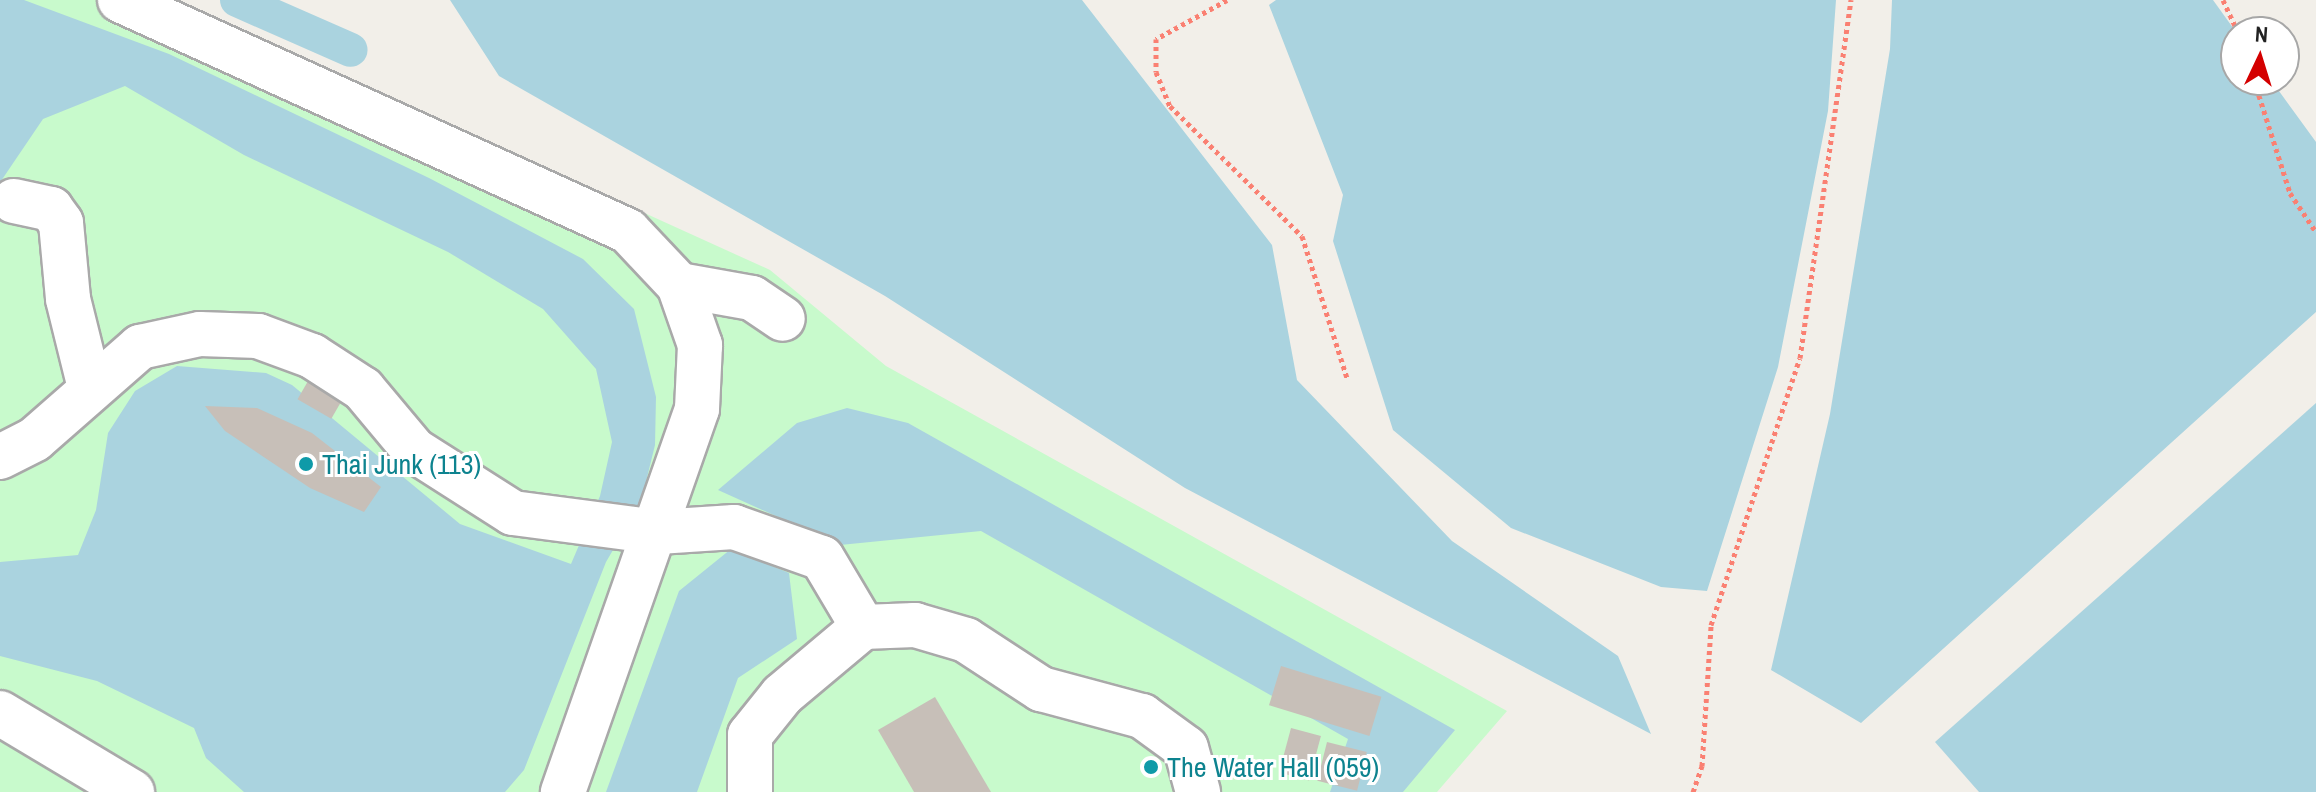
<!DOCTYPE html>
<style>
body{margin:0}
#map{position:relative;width:2316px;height:792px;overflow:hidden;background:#f2efe9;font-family:"Archivo Narrow",sans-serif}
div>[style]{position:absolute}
.park>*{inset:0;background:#c8facc}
.water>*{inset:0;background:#aad3df}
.canal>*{height:34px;margin:-17px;padding:0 17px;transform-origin:17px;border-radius:17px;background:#aad3df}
.building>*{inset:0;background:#c7bfb8;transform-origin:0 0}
.path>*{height:5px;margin-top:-2.5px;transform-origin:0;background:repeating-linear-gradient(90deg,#fa8072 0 4px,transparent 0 8px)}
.roads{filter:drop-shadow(2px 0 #a9a9a9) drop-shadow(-2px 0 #a9a9a9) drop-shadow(0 2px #a9a9a9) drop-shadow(0 -2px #a9a9a9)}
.minor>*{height:44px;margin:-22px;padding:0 22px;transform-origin:22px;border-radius:22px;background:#fff}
.dots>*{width:22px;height:22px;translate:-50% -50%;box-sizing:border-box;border:4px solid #fff;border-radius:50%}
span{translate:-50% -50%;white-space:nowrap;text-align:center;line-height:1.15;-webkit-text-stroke:6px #fff;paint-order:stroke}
.culture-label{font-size:28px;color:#0d838f}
.left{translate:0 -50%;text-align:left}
.north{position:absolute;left:2220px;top:16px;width:80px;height:80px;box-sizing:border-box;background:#fff;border:2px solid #a7a7a7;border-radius:50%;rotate:4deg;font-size:22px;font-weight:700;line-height:32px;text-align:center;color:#222}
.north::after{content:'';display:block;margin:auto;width:28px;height:36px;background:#d40000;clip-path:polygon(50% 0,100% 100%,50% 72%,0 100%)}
</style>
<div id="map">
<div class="park">
<div style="clip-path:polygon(0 0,175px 0,770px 270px,886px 366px,1507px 711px,1437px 792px,0 792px)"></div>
</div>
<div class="water">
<div style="clip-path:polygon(0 0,24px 0,169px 54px,429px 178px,583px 259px,634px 309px,656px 397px,655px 445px,641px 502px,606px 562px,524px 770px,505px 792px,244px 792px,206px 758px,194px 728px,97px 681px,0 656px,0 562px,78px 555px,96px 510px,108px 433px,135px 391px,177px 366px,266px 373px,292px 385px,460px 524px,571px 564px,600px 496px,612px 442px,596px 369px,543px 309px,448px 252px,244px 155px,125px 86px,43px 119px,1px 181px,0 224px)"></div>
<div style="clip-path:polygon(450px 0,1082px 0,1272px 245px,1297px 380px,1452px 541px,1618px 656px,1651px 734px,1185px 488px,885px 296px,499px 76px)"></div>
<div style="clip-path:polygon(1276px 0,1836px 0,1828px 111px,1778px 367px,1707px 591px,1661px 587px,1511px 528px,1393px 430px,1333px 241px,1343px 195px,1269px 5px)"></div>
<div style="clip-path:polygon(1892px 0,2213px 0,2236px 32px,2236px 80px,2271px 80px,2316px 142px,2316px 312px,1861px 723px,1771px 670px,1830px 414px,1890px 49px)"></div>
<div style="clip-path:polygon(2316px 403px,2316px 792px,1979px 792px,1935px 742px)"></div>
<div style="clip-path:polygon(847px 408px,908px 423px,1455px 730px,1403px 792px,1330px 792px,1348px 739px,981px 531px,840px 545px,718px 490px,797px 423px)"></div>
<div style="clip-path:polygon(731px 549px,789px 573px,797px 639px,738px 678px,697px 792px,606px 792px,679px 591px)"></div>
</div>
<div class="canal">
<div style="left:237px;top:0;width:124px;rotate:23.7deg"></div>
</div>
<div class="building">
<div style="left:315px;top:369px;width:39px;height:35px;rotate:30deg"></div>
<div style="clip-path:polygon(205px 406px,257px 408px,312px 433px,381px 487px,364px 512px,310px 488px,225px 431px)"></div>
<div style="left:1281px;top:666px;width:105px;height:41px;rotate:17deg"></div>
<div style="clip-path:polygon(935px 697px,991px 792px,914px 792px,878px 730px)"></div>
<div style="left:1291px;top:728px;width:31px;height:46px;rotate:15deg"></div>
<div style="left:1327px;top:742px;width:41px;height:40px;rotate:14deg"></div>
</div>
<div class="path">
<div style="left:1227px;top:0;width:81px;rotate:151.2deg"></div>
<div style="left:1156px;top:39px;width:33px;rotate:90deg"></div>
<div style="left:1156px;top:72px;width:37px;rotate:68deg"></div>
<div style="left:1170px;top:106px;width:185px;rotate:44.6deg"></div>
<div style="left:1302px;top:236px;width:149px;rotate:72.4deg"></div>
<div style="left:2223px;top:0;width:35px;rotate:65deg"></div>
<div style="left:2254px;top:80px;width:119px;rotate:72.3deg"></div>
<div style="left:2290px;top:193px;width:47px;rotate:56.3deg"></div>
<div style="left:1693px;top:792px;width:28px;rotate:-71deg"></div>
<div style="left:1702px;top:766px;width:141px;rotate:-86.3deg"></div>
<div style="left:1711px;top:625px;width:281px;rotate:-71.6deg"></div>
<div style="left:1800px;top:358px;width:362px;rotate:-81.9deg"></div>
</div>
<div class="roads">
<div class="minor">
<div style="left:120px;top:0;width:558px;rotate:24.45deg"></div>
<div style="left:628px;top:231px;width:74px;rotate:46.6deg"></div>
<div style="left:679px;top:285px;width:64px;rotate:70.7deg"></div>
<div style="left:700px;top:345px;width:64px;rotate:92.7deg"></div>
<div style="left:697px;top:409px;width:406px;rotate:109.3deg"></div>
<div style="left:14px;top:201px;width:38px;rotate:12deg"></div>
<div style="left:51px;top:209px;width:17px;rotate:54deg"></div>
<div style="left:61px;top:223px;width:76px;rotate:84.7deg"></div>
<div style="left:68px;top:299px;width:92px;rotate:76.1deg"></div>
<div style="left:679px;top:285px;width:74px;rotate:10.1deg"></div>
<div style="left:752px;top:298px;width:37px;rotate:34deg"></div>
<div style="left:0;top:457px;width:39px;rotate:-27deg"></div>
<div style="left:35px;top:439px;width:140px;rotate:-41.2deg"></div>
<div style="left:140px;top:347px;width:61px;rotate:-12.2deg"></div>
<div style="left:200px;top:334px;width:58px;rotate:2deg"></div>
<div style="left:258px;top:336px;width:58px;rotate:20.3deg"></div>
<div style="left:312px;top:356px;width:61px;rotate:32.9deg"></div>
<div style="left:363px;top:389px;width:80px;rotate:50.1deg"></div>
<div style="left:414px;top:450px;width:117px;rotate:32.5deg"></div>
<div style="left:513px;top:513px;width:146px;rotate:7.5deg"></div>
<div style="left:658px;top:532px;width:76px;rotate:-3.8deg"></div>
<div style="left:734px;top:527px;width:93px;rotate:19.4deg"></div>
<div style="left:822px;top:558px;width:80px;rotate:59.3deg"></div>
<div style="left:0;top:713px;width:154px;rotate:30.9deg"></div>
<div style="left:750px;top:792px;width:57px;rotate:-90deg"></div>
<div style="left:750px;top:735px;width:51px;rotate:-51.3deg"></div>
<div style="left:782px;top:695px;width:106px;rotate:-40deg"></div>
<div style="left:863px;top:627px;width:52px;rotate:-2.2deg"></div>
<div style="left:915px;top:625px;width:53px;rotate:16.4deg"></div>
<div style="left:966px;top:640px;width:90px;rotate:33.2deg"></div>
<div style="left:1041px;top:689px;width:105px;rotate:15deg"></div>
<div style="left:1142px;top:716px;width:54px;rotate:36deg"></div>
<div style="left:1186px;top:748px;width:46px;rotate:74.7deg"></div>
</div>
</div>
<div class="dots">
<div style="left:306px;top:464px;background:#0f9aa8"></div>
<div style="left:1151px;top:767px;background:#0f9aa8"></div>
</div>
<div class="culture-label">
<span class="left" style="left:322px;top:464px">Thai Junk (113)</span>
<span class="left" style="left:1167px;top:767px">The Water Hall (059)</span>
</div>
<div class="north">N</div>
</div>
